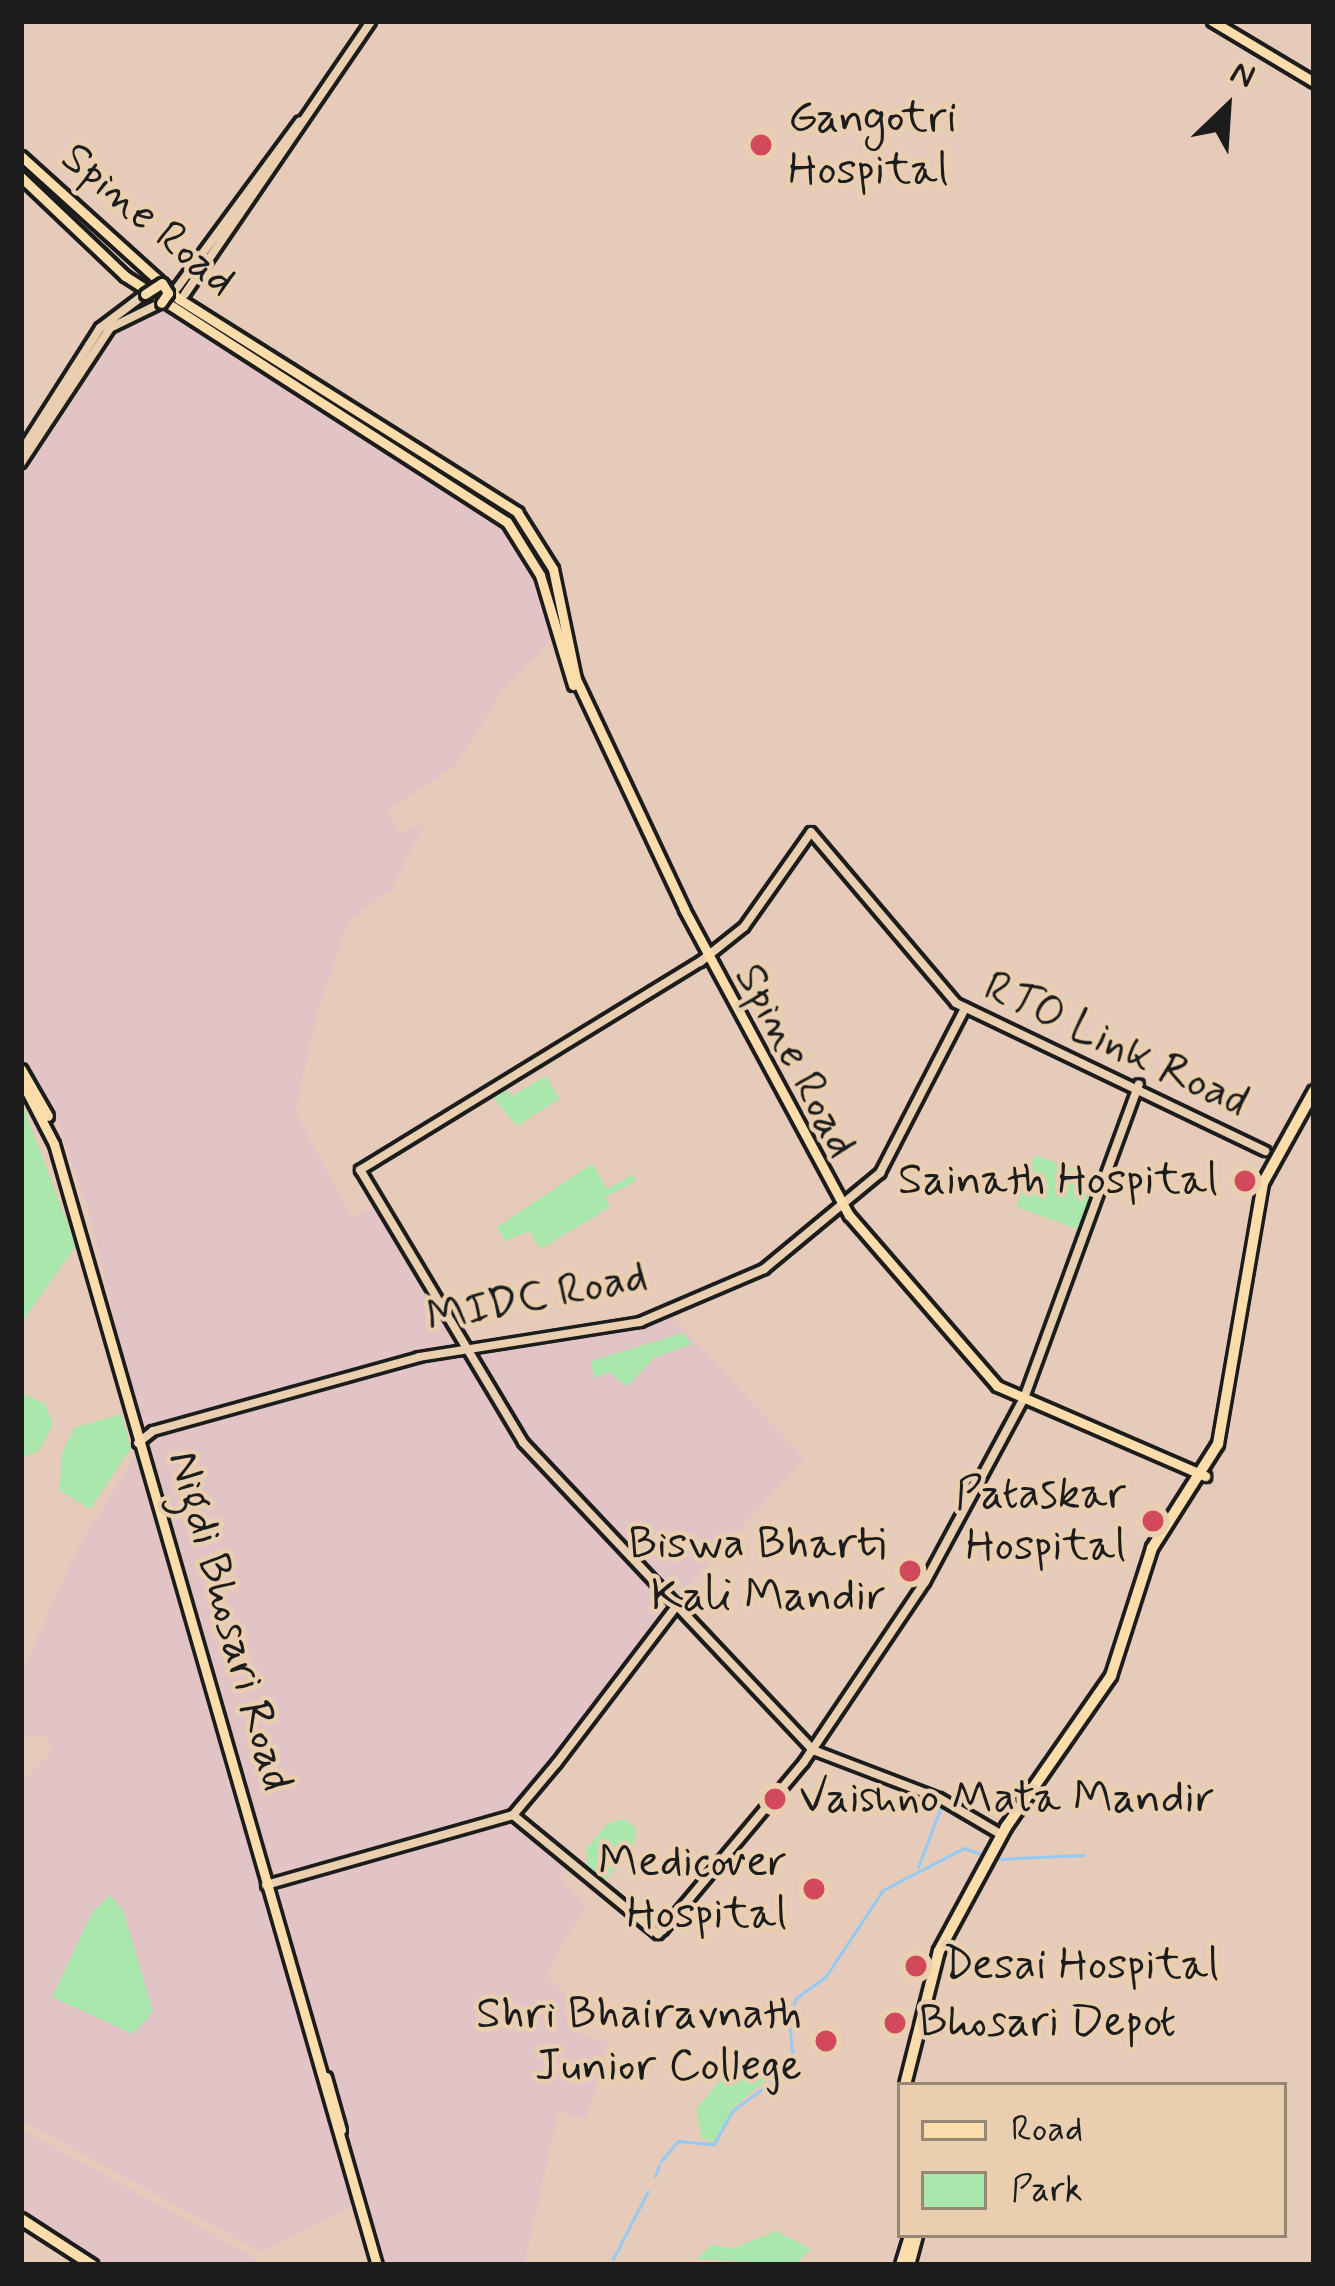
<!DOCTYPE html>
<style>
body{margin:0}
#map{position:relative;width:1335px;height:2286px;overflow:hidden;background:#e6caba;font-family:Mynerve,sans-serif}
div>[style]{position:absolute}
.built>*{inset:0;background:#e3c4c6}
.green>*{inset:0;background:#aae7ad;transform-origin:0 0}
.stream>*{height:3px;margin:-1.5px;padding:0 1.5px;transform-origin:1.5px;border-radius:1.5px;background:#96caf3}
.roads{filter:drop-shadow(3px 0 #1c1c1c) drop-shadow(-3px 0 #1c1c1c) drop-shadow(0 3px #1c1c1c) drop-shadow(0 -3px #1c1c1c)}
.secondary>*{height:8px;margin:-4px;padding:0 4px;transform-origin:4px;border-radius:4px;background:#e9cfb0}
.primary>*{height:9px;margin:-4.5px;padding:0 4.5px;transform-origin:4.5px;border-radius:4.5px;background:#fbddab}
.trunk>*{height:10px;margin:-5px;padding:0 5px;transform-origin:5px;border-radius:5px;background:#fbddab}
.bridges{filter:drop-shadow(3px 0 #1c1c1c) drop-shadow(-3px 0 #1c1c1c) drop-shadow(0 3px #1c1c1c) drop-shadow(0 -3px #1c1c1c)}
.primary-bridge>*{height:9px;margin:-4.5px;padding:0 4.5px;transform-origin:4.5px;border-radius:4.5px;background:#fbddab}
.dots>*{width:33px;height:33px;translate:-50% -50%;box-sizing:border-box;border:6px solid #e9cfb0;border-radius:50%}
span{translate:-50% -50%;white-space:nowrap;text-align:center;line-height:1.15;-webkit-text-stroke:9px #e9cfb0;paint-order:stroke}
.poi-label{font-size:45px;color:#1c1c1c}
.left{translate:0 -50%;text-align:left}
.right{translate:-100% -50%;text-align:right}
.street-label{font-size:45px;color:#1c1c1c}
.frame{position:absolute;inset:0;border:24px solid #1c1c1c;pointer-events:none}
.legend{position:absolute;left:897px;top:2082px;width:390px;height:156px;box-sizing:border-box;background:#e9cfb0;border:3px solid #978775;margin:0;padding:15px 21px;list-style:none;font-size:36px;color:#1c1c1c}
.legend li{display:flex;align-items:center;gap:24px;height:60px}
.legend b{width:60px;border:3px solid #978775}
.north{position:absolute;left:1167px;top:48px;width:120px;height:120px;-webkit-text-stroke:9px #e9cfb0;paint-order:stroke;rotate:25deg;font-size:33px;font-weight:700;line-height:48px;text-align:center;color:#1c1c1c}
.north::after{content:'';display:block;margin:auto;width:42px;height:54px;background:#1c1c1c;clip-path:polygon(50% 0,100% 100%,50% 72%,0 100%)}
</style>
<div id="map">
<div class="built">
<div style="clip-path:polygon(161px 308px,478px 505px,512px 535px,537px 575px,551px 640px,504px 689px,455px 766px,388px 811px,400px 833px,425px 822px,392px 888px,349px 921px,317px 1013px,295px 1111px,351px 1218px,381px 1202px,530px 1453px,674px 1603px,513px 1814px,567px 1858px,560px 1879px,586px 1904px,545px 1976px,585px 2009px,580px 2034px,608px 2042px,586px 2119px,558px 2112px,524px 2265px,384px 2265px,143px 1441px,89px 1212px,58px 1124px,21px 1060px,21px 466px,112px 331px)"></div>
<div style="clip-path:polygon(668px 1313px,804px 1458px,678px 1598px,530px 1445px,471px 1347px,618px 1330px)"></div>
<div style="clip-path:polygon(139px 1450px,355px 2205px,261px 2252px,21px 2120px,21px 1782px,53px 1751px,47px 1736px,21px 1737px,21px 1674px,76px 1551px)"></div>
<div style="clip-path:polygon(21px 2129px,241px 2250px,263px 2265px,104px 2265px,21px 2211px)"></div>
</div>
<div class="green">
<div style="clip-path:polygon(546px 1076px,559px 1099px,517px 1126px,492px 1097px,505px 1088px,512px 1096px)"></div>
<div style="clip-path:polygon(21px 1101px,76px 1246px,21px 1323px)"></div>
<div style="left:1035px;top:1155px;width:66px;height:55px;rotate:20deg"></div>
<div style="clip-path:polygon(592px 1164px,607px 1189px,633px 1175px,636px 1181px,605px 1197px,610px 1207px,541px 1249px,529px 1231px,505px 1241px,497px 1227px)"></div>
<div style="clip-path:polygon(683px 1333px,692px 1344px,654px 1358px,627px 1387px,609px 1372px,594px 1378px,591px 1361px)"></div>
<div style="clip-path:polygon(21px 1393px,44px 1403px,53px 1424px,39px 1451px,22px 1457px)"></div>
<div style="clip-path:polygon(121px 1414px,131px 1448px,90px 1509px,59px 1490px,62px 1453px,74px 1428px)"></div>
<div style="clip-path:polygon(625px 1819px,636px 1828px,634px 1846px,606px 1879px,588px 1872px,586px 1849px,608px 1823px)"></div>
<div style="clip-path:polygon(110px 1895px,123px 1910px,153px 2012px,133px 2034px,52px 1997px,92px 1913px)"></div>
<div style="clip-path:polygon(728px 2070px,758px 2072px,765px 2081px,734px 2107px,714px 2142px,702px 2139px,696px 2110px)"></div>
<div style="clip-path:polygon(776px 2231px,811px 2249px,795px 2265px,696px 2259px,712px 2245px,734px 2248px)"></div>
</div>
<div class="stream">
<div style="left:996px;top:1859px;width:88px;rotate:-2.6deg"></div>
<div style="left:918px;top:1867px;width:67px;rotate:-69.1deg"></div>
<div style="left:789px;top:2019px;width:22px;rotate:-72deg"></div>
<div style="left:796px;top:1998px;width:37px;rotate:-36deg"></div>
<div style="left:826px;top:1976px;width:103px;rotate:-56.5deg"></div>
<div style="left:883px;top:1890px;width:91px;rotate:-27.4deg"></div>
<div style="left:964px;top:1848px;width:23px;rotate:20deg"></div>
<div style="left:776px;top:2077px;width:23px;rotate:-43deg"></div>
<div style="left:793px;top:2061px;width:40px;rotate:-95.7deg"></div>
<div style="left:661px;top:2161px;width:26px;rotate:-50deg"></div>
<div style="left:678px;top:2141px;width:36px;rotate:5deg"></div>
<div style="left:714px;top:2144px;width:38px;rotate:-61deg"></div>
<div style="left:732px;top:2111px;width:52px;rotate:-36.4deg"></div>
<div style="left:655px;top:2176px;width:12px;rotate:-70deg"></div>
<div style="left:613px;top:2259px;width:76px;rotate:-62.8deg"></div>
</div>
<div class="roads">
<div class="secondary">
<div style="left:177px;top:288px;width:207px;rotate:-53.6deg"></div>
<div style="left:185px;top:294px;width:330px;rotate:-55.7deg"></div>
<div style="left:21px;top:452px;width:147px;rotate:-57.5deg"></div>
<div style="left:100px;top:328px;width:56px;rotate:-37.1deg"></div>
<div style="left:21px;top:463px;width:162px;rotate:-56.6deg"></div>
<div style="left:110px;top:328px;width:55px;rotate:-26.1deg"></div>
<div style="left:138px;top:1443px;width:19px;rotate:-39deg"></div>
<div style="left:153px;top:1431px;width:276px;rotate:-15.5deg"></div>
<div style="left:419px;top:1357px;width:224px;rotate:-9deg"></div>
<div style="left:640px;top:1322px;width:135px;rotate:-23.1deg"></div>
<div style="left:764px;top:1269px;width:151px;rotate:-39.6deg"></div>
<div style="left:880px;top:1173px;width:186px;rotate:-62.7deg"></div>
<div style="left:813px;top:1750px;width:423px;rotate:-133.3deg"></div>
<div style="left:523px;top:1442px;width:317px;rotate:-120.9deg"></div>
<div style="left:360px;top:1170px;width:399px;rotate:-31.5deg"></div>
<div style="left:700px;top:962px;width:56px;rotate:-38.5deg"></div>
<div style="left:744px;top:927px;width:116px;rotate:-54.8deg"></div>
<div style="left:811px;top:832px;width:224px;rotate:49.7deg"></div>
<div style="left:956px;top:1003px;width:343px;rotate:25.6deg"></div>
<div style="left:813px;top:1750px;width:135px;rotate:20.9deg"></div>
<div style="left:939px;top:1798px;width:73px;rotate:30.4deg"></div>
<div style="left:556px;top:1764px;width:201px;rotate:-52.7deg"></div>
<div style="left:513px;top:1815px;width:188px;rotate:39.4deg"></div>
<div style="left:658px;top:1934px;width:6px;rotate:-39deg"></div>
<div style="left:663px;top:1930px;width:219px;rotate:-50deg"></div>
<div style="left:804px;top:1762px;width:217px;rotate:-56.1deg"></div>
<div style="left:925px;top:1582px;width:209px;rotate:-61.7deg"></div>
<div style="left:1024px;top:1398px;width:334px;rotate:-69.9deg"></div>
<div style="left:266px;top:1885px;width:257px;rotate:-15.8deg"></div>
<div style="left:513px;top:1815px;width:67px;rotate:-49.9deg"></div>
</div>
<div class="primary">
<div style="left:1212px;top:21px;width:119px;rotate:30.9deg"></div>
<div style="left:21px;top:156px;width:213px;rotate:42.1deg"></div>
<div style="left:179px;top:299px;width:400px;rotate:32.2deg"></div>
<div style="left:517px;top:512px;width:67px;rotate:57.7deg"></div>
<div style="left:553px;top:569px;width:112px;rotate:78.2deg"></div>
<div style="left:576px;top:679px;width:254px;rotate:64.8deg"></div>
<div style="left:684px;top:909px;width:348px;rotate:61.7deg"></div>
<div style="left:849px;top:1215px;width:226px;rotate:49.1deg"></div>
<div style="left:997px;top:1386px;width:227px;rotate:23.4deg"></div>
<div style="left:21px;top:177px;width:144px;rotate:43.6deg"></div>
<div style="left:125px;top:276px;width:454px;rotate:32.8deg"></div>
<div style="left:507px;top:522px;width:62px;rotate:58.1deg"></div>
<div style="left:540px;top:575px;width:115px;rotate:73.3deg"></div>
<div style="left:21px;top:1069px;width:54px;rotate:60.1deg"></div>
<div style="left:21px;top:1080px;width:72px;rotate:62.7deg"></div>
<div style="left:54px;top:1144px;width:1167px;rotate:73.93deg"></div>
<div style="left:326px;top:2077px;width:55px;rotate:74.2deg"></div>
<div style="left:909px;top:2265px;width:31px;rotate:-75deg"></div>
</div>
<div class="trunk">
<div style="left:905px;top:2085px;width:138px;rotate:-75.8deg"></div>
<div style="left:939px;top:1951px;width:141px;rotate:-61.6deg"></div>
<div style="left:1006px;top:1827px;width:184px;rotate:-55.2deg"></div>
<div style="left:1111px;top:1676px;width:134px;rotate:-72.2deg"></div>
<div style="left:1152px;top:1548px;width:123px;rotate:-57.6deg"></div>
<div style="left:1218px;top:1444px;width:265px;rotate:-80.2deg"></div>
<div style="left:1263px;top:1183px;width:105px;rotate:-61deg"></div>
<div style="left:21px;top:2219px;width:85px;rotate:32.9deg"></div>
<div style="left:901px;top:2265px;width:31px;rotate:-73deg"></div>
</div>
</div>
<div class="bridges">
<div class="primary-bridge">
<div style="left:145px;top:294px;width:20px;rotate:-33deg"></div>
<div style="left:162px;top:283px;width:12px;rotate:59deg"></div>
<div style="left:168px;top:293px;width:12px;rotate:125deg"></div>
</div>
</div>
<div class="dots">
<div style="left:761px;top:145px;background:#d1495b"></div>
<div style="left:1245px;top:1181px;background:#d1495b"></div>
<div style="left:1153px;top:1521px;background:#d1495b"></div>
<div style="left:910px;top:1571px;background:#d1495b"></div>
<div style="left:775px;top:1799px;background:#d1495b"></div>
<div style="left:814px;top:1889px;background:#d1495b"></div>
<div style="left:916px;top:1966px;background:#d1495b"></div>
<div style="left:895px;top:2023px;background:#d1495b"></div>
<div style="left:826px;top:2041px;background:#d1495b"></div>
</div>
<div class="poi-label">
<span class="left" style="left:788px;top:145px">Gangotri<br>Hospital</span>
<span class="right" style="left:1218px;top:1181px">Sainath Hospital</span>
<span class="right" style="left:1126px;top:1521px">Pataskar<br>Hospital</span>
<span class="right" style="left:886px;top:1571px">Biswa Bharti<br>Kali Mandir</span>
<span class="left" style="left:799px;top:1799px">Vaishno Mata Mandir</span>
<span class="right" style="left:787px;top:1889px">Medicover<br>Hospital</span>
<span class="left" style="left:943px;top:1966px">Desai Hospital</span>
<span class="right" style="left:802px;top:2041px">Shri Bhairavnath<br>Junior College</span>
<span class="left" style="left:919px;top:2023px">Bhosari Depot</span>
</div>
<div class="street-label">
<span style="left:148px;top:220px;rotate:40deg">Spine Road</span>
<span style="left:1116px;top:1045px;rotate:25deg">RTO Link Road</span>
<span style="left:795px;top:1061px;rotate:62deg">Spine Road</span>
<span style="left:537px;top:1298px;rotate:-11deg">MIDC Road</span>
<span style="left:229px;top:1621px;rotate:74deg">Nigdi Bhosari Road</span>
</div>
<div class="frame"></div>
<ul class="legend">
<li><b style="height:15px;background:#fbddab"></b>Road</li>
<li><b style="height:33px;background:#aae7ad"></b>Park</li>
</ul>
<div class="north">N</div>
</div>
